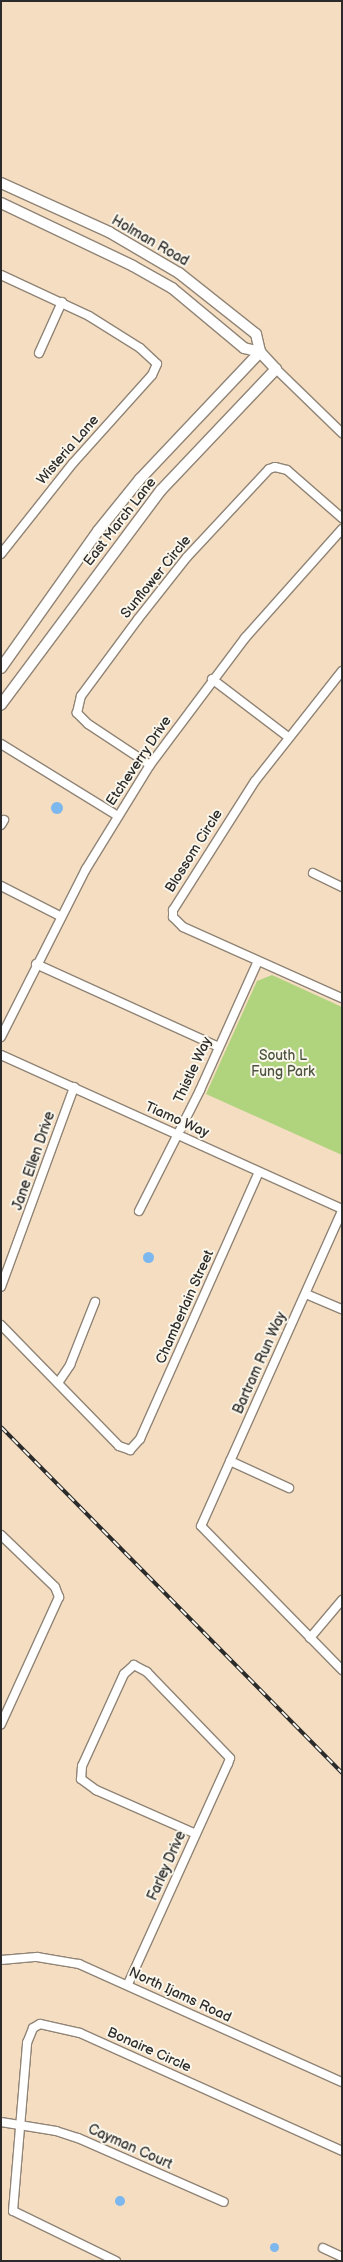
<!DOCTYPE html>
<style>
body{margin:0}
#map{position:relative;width:343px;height:2262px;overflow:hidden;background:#f4ddc1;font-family:"Balsamiq Sans",sans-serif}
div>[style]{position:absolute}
.green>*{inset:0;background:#b0d47e}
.water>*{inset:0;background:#7cb7ee}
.round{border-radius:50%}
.roads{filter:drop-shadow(1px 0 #908476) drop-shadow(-1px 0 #908476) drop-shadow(0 1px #908476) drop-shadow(0 -1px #908476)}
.minor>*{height:8px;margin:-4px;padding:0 4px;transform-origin:4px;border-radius:4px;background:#fff}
.major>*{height:10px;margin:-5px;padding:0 5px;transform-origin:5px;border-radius:5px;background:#fff}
.rail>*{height:4px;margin-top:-2px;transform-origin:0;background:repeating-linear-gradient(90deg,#fbf7ec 0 8px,#2b2b2b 0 16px);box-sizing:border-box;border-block:1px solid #2b2b2b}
span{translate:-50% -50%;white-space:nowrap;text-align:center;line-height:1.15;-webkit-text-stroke:4px #fbf7ec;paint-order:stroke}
.street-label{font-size:14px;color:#2b2b2b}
.park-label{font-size:14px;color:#4c5540}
.frame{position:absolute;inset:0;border:2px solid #2b2b2b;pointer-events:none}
</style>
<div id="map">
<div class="green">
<div style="clip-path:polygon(272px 975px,342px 1007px,342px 1155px,206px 1094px,257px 981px)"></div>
</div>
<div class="water">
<div class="round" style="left:51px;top:802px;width:12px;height:12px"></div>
<div class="round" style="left:142.5px;top:1251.5px;width:11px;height:11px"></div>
<div class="round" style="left:115px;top:2196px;width:10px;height:10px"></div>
<div class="round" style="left:269.5px;top:2242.5px;width:9px;height:9px"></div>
</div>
<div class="roads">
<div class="minor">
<div style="left:1px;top:275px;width:97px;rotate:25deg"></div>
<div style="left:89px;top:316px;width:60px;rotate:32.1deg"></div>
<div style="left:140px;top:348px;width:23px;rotate:43deg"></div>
<div style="left:157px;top:364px;width:12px;rotate:114deg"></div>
<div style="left:152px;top:375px;width:118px;rotate:131.9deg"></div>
<div style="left:73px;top:463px;width:116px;rotate:128.4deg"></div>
<div style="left:39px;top:353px;width:56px;rotate:-65.7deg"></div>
<div style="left:276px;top:369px;width:92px;rotate:44.1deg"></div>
<div style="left:342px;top:671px;width:140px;rotate:128.3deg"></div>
<div style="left:255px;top:781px;width:153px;rotate:122.4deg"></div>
<div style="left:173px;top:910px;width:7px;rotate:90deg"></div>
<div style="left:173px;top:917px;width:14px;rotate:45deg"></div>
<div style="left:183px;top:927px;width:174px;rotate:24.1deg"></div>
<div style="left:212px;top:679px;width:96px;rotate:37.3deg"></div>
<div style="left:1px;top:744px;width:137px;rotate:31.6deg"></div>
<div style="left:150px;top:765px;width:74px;rotate:-146.5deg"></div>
<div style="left:88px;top:724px;width:16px;rotate:-135deg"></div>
<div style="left:77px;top:713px;width:17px;rotate:-77deg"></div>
<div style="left:81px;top:696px;width:96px;rotate:-53.5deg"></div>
<div style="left:138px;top:619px;width:79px;rotate:-51.7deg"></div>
<div style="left:187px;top:557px;width:120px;rotate:-47deg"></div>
<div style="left:269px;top:469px;width:6px;rotate:-18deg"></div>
<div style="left:275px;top:467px;width:12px;rotate:14deg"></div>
<div style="left:287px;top:470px;width:73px;rotate:41.1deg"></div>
<div style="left:1px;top:825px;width:6px;rotate:-59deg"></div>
<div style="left:313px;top:873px;width:32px;rotate:26deg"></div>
<div style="left:1px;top:886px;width:66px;rotate:27deg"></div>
<div style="left:36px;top:964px;width:201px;rotate:24.4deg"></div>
<div style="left:1px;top:1037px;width:188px;rotate:-63.2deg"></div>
<div style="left:86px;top:869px;width:122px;rotate:-58.4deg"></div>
<div style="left:150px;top:765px;width:159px;rotate:-53.2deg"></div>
<div style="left:245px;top:638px;width:146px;rotate:-48.3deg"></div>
<div style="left:1px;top:1055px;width:374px;rotate:24.3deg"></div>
<div style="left:139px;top:1211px;width:136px;rotate:-63.2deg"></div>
<div style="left:200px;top:1090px;width:141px;rotate:-65.8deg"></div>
<div style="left:342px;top:1211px;width:345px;rotate:114.1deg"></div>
<div style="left:201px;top:1526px;width:202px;rotate:45.6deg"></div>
<div style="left:1px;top:1287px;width:213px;rotate:-69.9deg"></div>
<div style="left:306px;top:1294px;width:39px;rotate:23deg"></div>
<div style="left:1px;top:1325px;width:169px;rotate:45.7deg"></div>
<div style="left:119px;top:1446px;width:12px;rotate:20deg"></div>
<div style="left:130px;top:1450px;width:15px;rotate:-48deg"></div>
<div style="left:140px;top:1439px;width:292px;rotate:-66deg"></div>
<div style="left:58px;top:1383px;width:22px;rotate:-56deg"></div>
<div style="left:70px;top:1365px;width:68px;rotate:-68.4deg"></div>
<div style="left:230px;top:1461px;width:65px;rotate:24.6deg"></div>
<div style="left:1px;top:1535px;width:75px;rotate:43.9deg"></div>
<div style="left:55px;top:1587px;width:11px;rotate:68deg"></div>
<div style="left:59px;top:1597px;width:140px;rotate:114.5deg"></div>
<div style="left:310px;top:1638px;width:50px;rotate:-49.9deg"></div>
<div style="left:1px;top:1960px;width:36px;rotate:-5deg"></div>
<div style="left:37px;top:1957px;width:43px;rotate:9.5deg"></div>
<div style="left:79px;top:1964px;width:288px;rotate:24.2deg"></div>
<div style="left:128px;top:1984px;width:242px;rotate:-65.6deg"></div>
<div style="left:228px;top:1764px;width:6px;rotate:-72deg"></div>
<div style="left:230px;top:1758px;width:120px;rotate:-134deg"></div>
<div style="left:147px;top:1672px;width:15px;rotate:-152deg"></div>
<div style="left:134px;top:1665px;width:13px;rotate:138deg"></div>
<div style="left:124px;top:1674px;width:101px;rotate:114.5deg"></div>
<div style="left:82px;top:1766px;width:13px;rotate:94deg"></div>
<div style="left:81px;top:1779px;width:19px;rotate:36deg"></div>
<div style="left:96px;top:1790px;width:109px;rotate:23.7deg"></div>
<div style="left:1px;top:2122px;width:56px;rotate:9.3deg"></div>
<div style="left:56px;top:2131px;width:23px;rotate:18deg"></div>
<div style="left:78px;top:2138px;width:159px;rotate:23.7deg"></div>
<div style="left:323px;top:2248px;width:21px;rotate:25deg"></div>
<div style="left:116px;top:2261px;width:114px;rotate:-154.1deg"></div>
<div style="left:13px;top:2211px;width:169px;rotate:-85.2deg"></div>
<div style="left:27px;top:2043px;width:16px;rotate:-68deg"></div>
<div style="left:33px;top:2028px;width:8px;rotate:-30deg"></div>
<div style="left:40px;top:2024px;width:41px;rotate:12.7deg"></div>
<div style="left:80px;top:2033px;width:287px;rotate:24.2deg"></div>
</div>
<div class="major">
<div style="left:1px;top:183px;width:119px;rotate:24.4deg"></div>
<div style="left:109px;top:232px;width:81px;rotate:30.4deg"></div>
<div style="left:179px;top:273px;width:98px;rotate:38.4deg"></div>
<div style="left:256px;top:334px;width:18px;rotate:77deg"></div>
<div style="left:260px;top:352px;width:23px;rotate:47deg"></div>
<div style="left:276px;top:369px;width:167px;rotate:133.5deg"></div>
<div style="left:161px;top:490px;width:268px;rotate:126.7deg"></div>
<div style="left:1px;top:203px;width:146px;rotate:25.5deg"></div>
<div style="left:133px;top:266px;width:45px;rotate:29.4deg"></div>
<div style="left:172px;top:288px;width:94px;rotate:39.8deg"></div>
<div style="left:244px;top:348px;width:16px;rotate:14deg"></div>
<div style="left:1px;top:668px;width:168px;rotate:-54.7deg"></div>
<div style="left:98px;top:531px;width:67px;rotate:-51.1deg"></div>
<div style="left:140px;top:479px;width:175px;rotate:-46.6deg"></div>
</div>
</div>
<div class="rail">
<div style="left:1px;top:1427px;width:486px;rotate:45.4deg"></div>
</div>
<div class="street-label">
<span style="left:150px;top:241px;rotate:30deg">Holman Road</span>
<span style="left:68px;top:450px;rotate:-49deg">Wisteria Lane</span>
<span style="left:120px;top:522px;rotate:-52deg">East March Lane</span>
<span style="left:156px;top:577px;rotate:-51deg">Sunflower Circle</span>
<span style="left:139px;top:761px;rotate:-56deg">Etcheverry Drive</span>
<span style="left:194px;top:851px;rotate:-58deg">Blossom Circle</span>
<span style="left:193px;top:1070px;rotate:-65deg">Thistle Way</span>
<span style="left:177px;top:1120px;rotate:24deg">Tiamo Way</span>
<span style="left:34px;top:1161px;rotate:-71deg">Jane Ellen Drive</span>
<span style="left:185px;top:1307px;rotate:-66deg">Chamberlain Street</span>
<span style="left:260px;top:1363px;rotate:-66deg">Bartram Run Way</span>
<span style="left:167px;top:1866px;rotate:-66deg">Farley Drive</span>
<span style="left:180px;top:1995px;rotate:25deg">North Ijams Road</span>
<span style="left:149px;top:2050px;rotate:24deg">Bonaire Circle</span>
<span style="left:130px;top:2147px;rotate:24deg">Cayman Court</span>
</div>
<div class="park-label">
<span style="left:283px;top:1064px">South L<br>Fung Park</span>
</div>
<div class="frame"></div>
</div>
